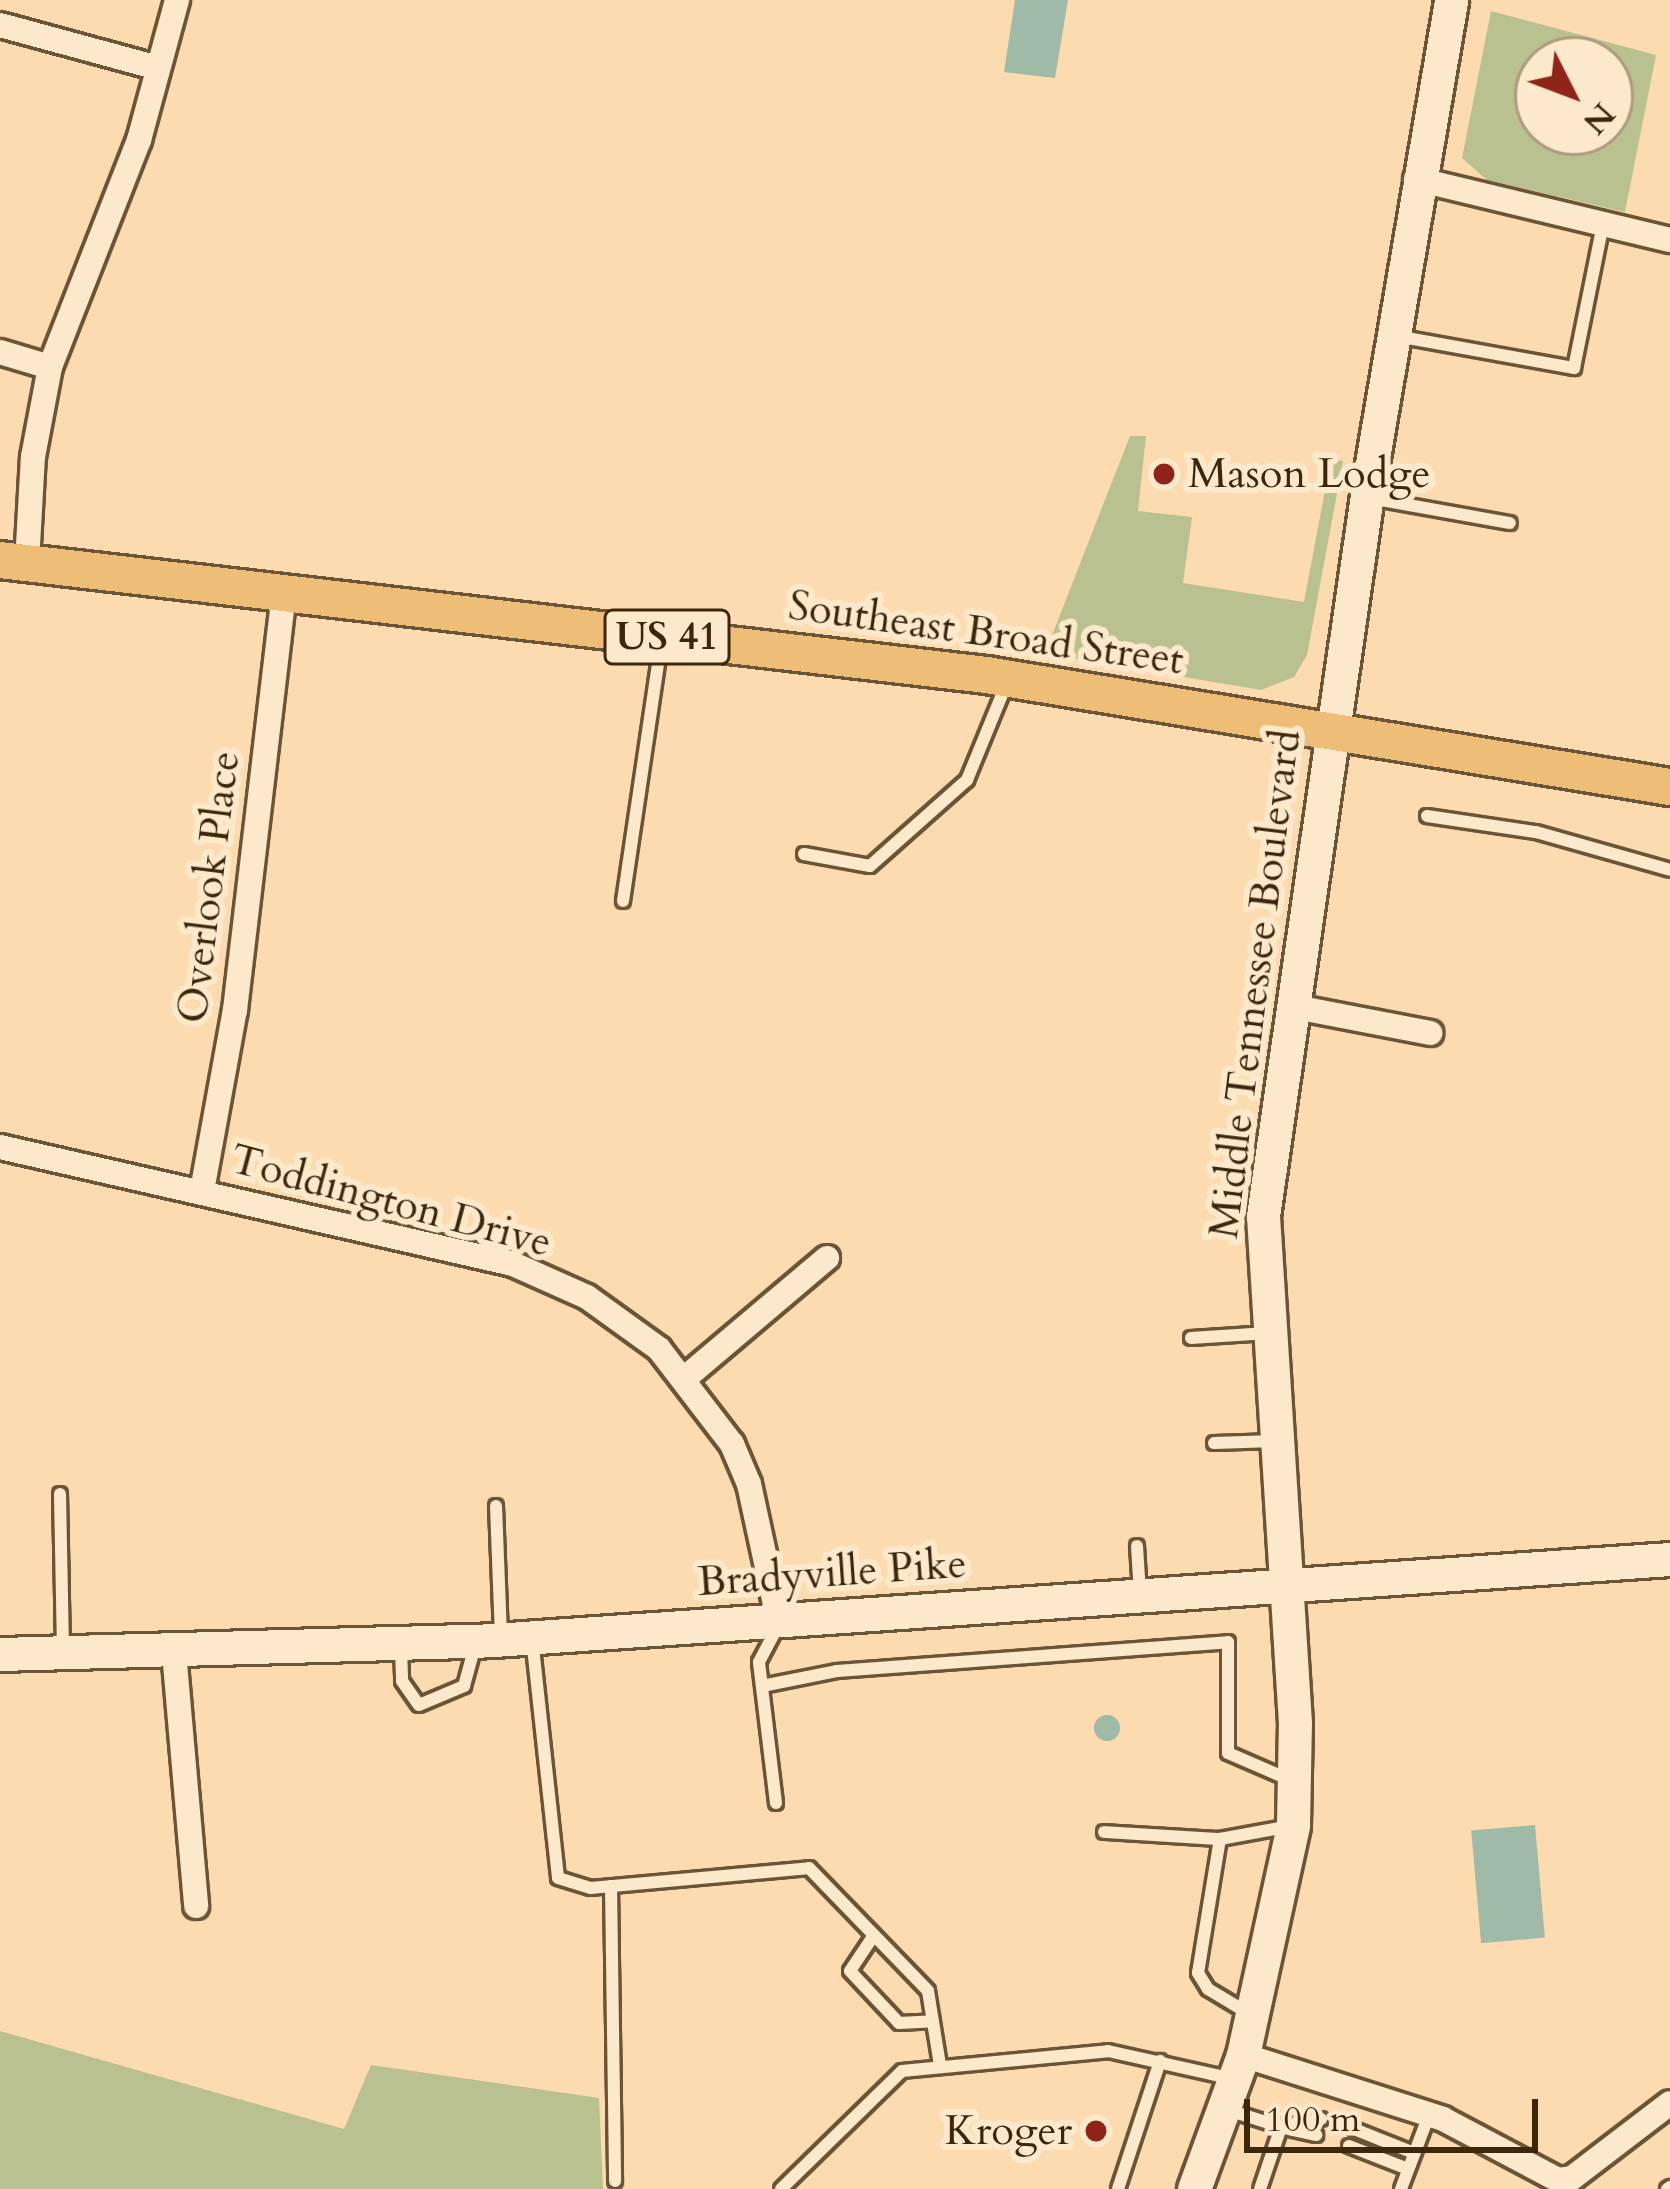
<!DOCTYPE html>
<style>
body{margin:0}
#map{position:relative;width:1670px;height:2189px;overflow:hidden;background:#fbdbaf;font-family:Cardo,serif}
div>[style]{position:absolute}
.green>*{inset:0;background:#b8c18f}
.water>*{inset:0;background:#9fbba8;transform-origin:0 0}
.round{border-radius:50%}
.roads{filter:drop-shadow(3px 0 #6c5436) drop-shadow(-3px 0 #6c5436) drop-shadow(0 3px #6c5436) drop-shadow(0 -3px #6c5436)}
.lane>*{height:12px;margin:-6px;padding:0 6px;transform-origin:6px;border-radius:6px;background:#fce8cb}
.street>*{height:24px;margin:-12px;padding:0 12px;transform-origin:12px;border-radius:12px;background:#fce8cb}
.secondary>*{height:33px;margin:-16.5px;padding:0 16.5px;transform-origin:16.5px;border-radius:16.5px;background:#fce8cb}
.primary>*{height:36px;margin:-18px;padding:0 18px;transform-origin:18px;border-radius:18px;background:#eebe78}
.dots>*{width:33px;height:33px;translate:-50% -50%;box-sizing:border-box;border:6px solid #fce8cb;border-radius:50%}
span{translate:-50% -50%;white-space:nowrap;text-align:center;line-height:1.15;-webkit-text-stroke:12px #fce8cb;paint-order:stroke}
.shield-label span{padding:3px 9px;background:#fce8cb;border:3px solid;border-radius:9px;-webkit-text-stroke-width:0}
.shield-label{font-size:39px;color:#3c270d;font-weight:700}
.poi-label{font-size:42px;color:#3c270d}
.left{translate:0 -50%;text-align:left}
.right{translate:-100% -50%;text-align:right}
.street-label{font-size:42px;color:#3c270d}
.north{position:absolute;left:1514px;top:36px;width:120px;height:120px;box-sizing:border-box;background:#fce8cb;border:3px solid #af9b7f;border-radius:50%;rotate:132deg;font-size:33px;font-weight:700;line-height:48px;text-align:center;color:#3c270d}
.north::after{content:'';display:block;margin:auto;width:42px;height:54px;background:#8f2418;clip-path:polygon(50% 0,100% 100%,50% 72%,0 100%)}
.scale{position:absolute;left:1244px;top:2099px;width:294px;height:54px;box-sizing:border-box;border:6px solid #3c270d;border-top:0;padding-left:15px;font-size:36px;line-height:42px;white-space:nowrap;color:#3c270d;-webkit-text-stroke:9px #fce8cb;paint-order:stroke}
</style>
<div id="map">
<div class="green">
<div style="clip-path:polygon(evenodd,1491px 11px,1656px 55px,1625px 212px,1487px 180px,1462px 158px,1491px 11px,1610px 60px,1610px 132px,1538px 132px,1538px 60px,1610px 60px)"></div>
<div style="clip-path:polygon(1130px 436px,1146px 436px,1138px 511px,1192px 517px,1183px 583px,1304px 602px,1331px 459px,1343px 461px,1307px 655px,1294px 677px,1261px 690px,1053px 655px,1049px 643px)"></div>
<div style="clip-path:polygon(0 2031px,344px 2129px,371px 2065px,599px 2098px,603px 2189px,0 2189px)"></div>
</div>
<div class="water">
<div style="clip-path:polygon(1015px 0,1068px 0,1055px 78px,1004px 72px)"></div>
<div class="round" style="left:1094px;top:1715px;width:26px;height:26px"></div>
<div style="left:1535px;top:1825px;width:113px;height:64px;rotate:85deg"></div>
</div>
<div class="roads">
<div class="lane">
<div style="left:1396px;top:336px;width:181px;rotate:10.2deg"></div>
<div style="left:1574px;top:368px;width:147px;rotate:-78.6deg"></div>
<div style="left:1369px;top:498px;width:143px;rotate:10.1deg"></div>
<div style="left:1427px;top:816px;width:110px;rotate:8.4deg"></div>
<div style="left:1536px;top:832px;width:139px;rotate:15.8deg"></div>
<div style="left:804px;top:854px;width:67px;rotate:10.3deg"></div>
<div style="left:870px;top:866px;width:130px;rotate:-41.6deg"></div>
<div style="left:967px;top:780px;width:103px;rotate:-67.7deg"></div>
<div style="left:623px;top:901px;width:261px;rotate:-81.6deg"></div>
<div style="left:1191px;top:1338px;width:77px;rotate:-3.7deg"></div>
<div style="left:1214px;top:1443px;width:61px;rotate:-1.9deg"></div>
<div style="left:60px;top:1494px;width:155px;rotate:88.9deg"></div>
<div style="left:496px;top:1506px;width:132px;rotate:87.8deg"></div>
<div style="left:1137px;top:1546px;width:48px;rotate:86.4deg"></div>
<div style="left:532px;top:1638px;width:241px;rotate:83.8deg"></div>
<div style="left:558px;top:1878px;width:34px;rotate:17deg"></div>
<div style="left:591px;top:1888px;width:219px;rotate:-5.2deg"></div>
<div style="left:809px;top:1868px;width:171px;rotate:45.9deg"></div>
<div style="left:928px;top:1991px;width:75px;rotate:80.8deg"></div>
<div style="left:401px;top:1648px;width:33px;rotate:88deg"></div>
<div style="left:402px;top:1681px;width:29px;rotate:55deg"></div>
<div style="left:419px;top:1705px;width:49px;rotate:-22.9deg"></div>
<div style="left:464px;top:1686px;width:46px;rotate:-74.7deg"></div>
<div style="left:762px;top:1686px;width:76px;rotate:-11.3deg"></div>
<div style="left:837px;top:1671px;width:392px;rotate:-4.2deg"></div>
<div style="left:1228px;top:1642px;width:111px;rotate:90deg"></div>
<div style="left:1228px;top:1753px;width:68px;rotate:23.5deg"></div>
<div style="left:776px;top:1803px;width:142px;rotate:-96.9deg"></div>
<div style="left:759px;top:1662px;width:43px;rotate:-62.2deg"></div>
<div style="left:1104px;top:1832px;width:116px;rotate:3.5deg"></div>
<div style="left:611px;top:1886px;width:295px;rotate:89.2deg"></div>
<div style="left:874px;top:1935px;width:43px;rotate:123.7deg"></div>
<div style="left:850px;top:1971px;width:71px;rotate:46.7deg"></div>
<div style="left:899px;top:2023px;width:34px;rotate:-3deg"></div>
<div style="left:1248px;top:2013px;width:47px;rotate:-149deg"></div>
<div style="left:1208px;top:1989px;width:19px;rotate:-122deg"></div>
<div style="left:1198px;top:1973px;width:136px;rotate:-80.7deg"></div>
<div style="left:1220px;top:1839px;width:72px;rotate:-10.4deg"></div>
<div style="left:1225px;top:2109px;width:59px;rotate:17.8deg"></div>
<div style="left:1281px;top:2127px;width:65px;rotate:108.7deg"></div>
<div style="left:1281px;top:2127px;width:41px;rotate:-11.3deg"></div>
<div style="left:1288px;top:2129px;width:29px;rotate:12deg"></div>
<div style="left:1354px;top:2129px;width:65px;rotate:21.8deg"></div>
<div style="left:1349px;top:2146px;width:63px;rotate:21.3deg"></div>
<div style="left:781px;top:2189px;width:169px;rotate:-44.3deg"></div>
<div style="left:902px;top:2071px;width:207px;rotate:-5.5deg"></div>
<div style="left:1108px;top:2051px;width:128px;rotate:12.6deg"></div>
<div style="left:1118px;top:2189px;width:135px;rotate:-71.8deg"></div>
<div style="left:1401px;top:2189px;width:79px;rotate:-69.3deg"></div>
<div style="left:1667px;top:2189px;width:4px;rotate:-34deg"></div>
</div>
<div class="street">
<div style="left:0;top:25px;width:164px;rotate:15.2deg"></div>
<div style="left:1416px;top:179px;width:261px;rotate:13.5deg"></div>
<div style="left:0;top:352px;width:52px;rotate:16.7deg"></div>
<div style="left:27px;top:563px;width:106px;rotate:-86.8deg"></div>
<div style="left:33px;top:457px;width:92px;rotate:-79.3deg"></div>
<div style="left:50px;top:367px;width:244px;rotate:-68.6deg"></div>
<div style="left:139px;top:140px;width:145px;rotate:-74.8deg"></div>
<div style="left:1290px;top:1006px;width:143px;rotate:10.9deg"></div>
<div style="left:0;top:1147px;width:526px;rotate:12.85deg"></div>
<div style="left:513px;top:1264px;width:81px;rotate:24deg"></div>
<div style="left:587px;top:1297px;width:89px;rotate:35.8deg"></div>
<div style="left:659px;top:1349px;width:120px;rotate:52.5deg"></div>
<div style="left:732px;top:1444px;width:43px;rotate:67deg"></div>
<div style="left:749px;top:1484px;width:142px;rotate:77.8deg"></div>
<div style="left:202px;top:1191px;width:184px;rotate:-79.7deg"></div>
<div style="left:235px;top:1010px;width:422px;rotate:-83.3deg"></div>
<div style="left:685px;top:1378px;width:186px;rotate:-40.2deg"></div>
<div style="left:174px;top:1652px;width:255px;rotate:85deg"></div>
<div style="left:1243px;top:2055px;width:210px;rotate:17.7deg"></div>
<div style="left:1443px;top:2119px;width:130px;rotate:27.9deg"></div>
<div style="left:1558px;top:2180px;width:14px;rotate:-8deg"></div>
<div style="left:1572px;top:2178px;width:123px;rotate:-37.4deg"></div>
</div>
<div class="secondary">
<div style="left:0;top:1654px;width:494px;rotate:-1.6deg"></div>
<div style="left:494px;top:1640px;width:1179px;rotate:-3.94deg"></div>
<div style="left:1194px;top:2189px;width:143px;rotate:-69.9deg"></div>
<div style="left:1243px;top:2055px;width:235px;rotate:-77.7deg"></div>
<div style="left:1293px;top:1825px;width:102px;rotate:-88.9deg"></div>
<div style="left:1295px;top:1723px;width:508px;rotate:-93.61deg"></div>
<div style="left:1263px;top:1216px;width:743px;rotate:-81.79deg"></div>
<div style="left:1369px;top:481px;width:488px;rotate:-80.3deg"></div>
</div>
<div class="primary">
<div style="left:0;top:560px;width:993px;rotate:6.65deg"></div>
<div style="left:986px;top:675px;width:693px;rotate:9.3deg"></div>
</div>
</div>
<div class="dots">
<div style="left:1164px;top:474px;background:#8f2418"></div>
<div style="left:1096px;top:2131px;background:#8f2418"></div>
</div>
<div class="shield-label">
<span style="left:667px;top:637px">US 41</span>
</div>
<div class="poi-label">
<span class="left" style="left:1188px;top:474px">Mason Lodge</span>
<span class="right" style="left:1072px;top:2131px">Kroger</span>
</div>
<div class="street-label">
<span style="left:986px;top:633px;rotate:8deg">Southeast Broad Street</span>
<span style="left:209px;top:887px;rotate:-83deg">Overlook Place</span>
<span style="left:1255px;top:984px;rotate:-83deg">Middle Tennessee Boulevard</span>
<span style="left:391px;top:1201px;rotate:15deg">Toddington Drive</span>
<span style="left:832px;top:1573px;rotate:-4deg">Bradyville Pike</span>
</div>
<div class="north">N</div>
<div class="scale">100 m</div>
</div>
